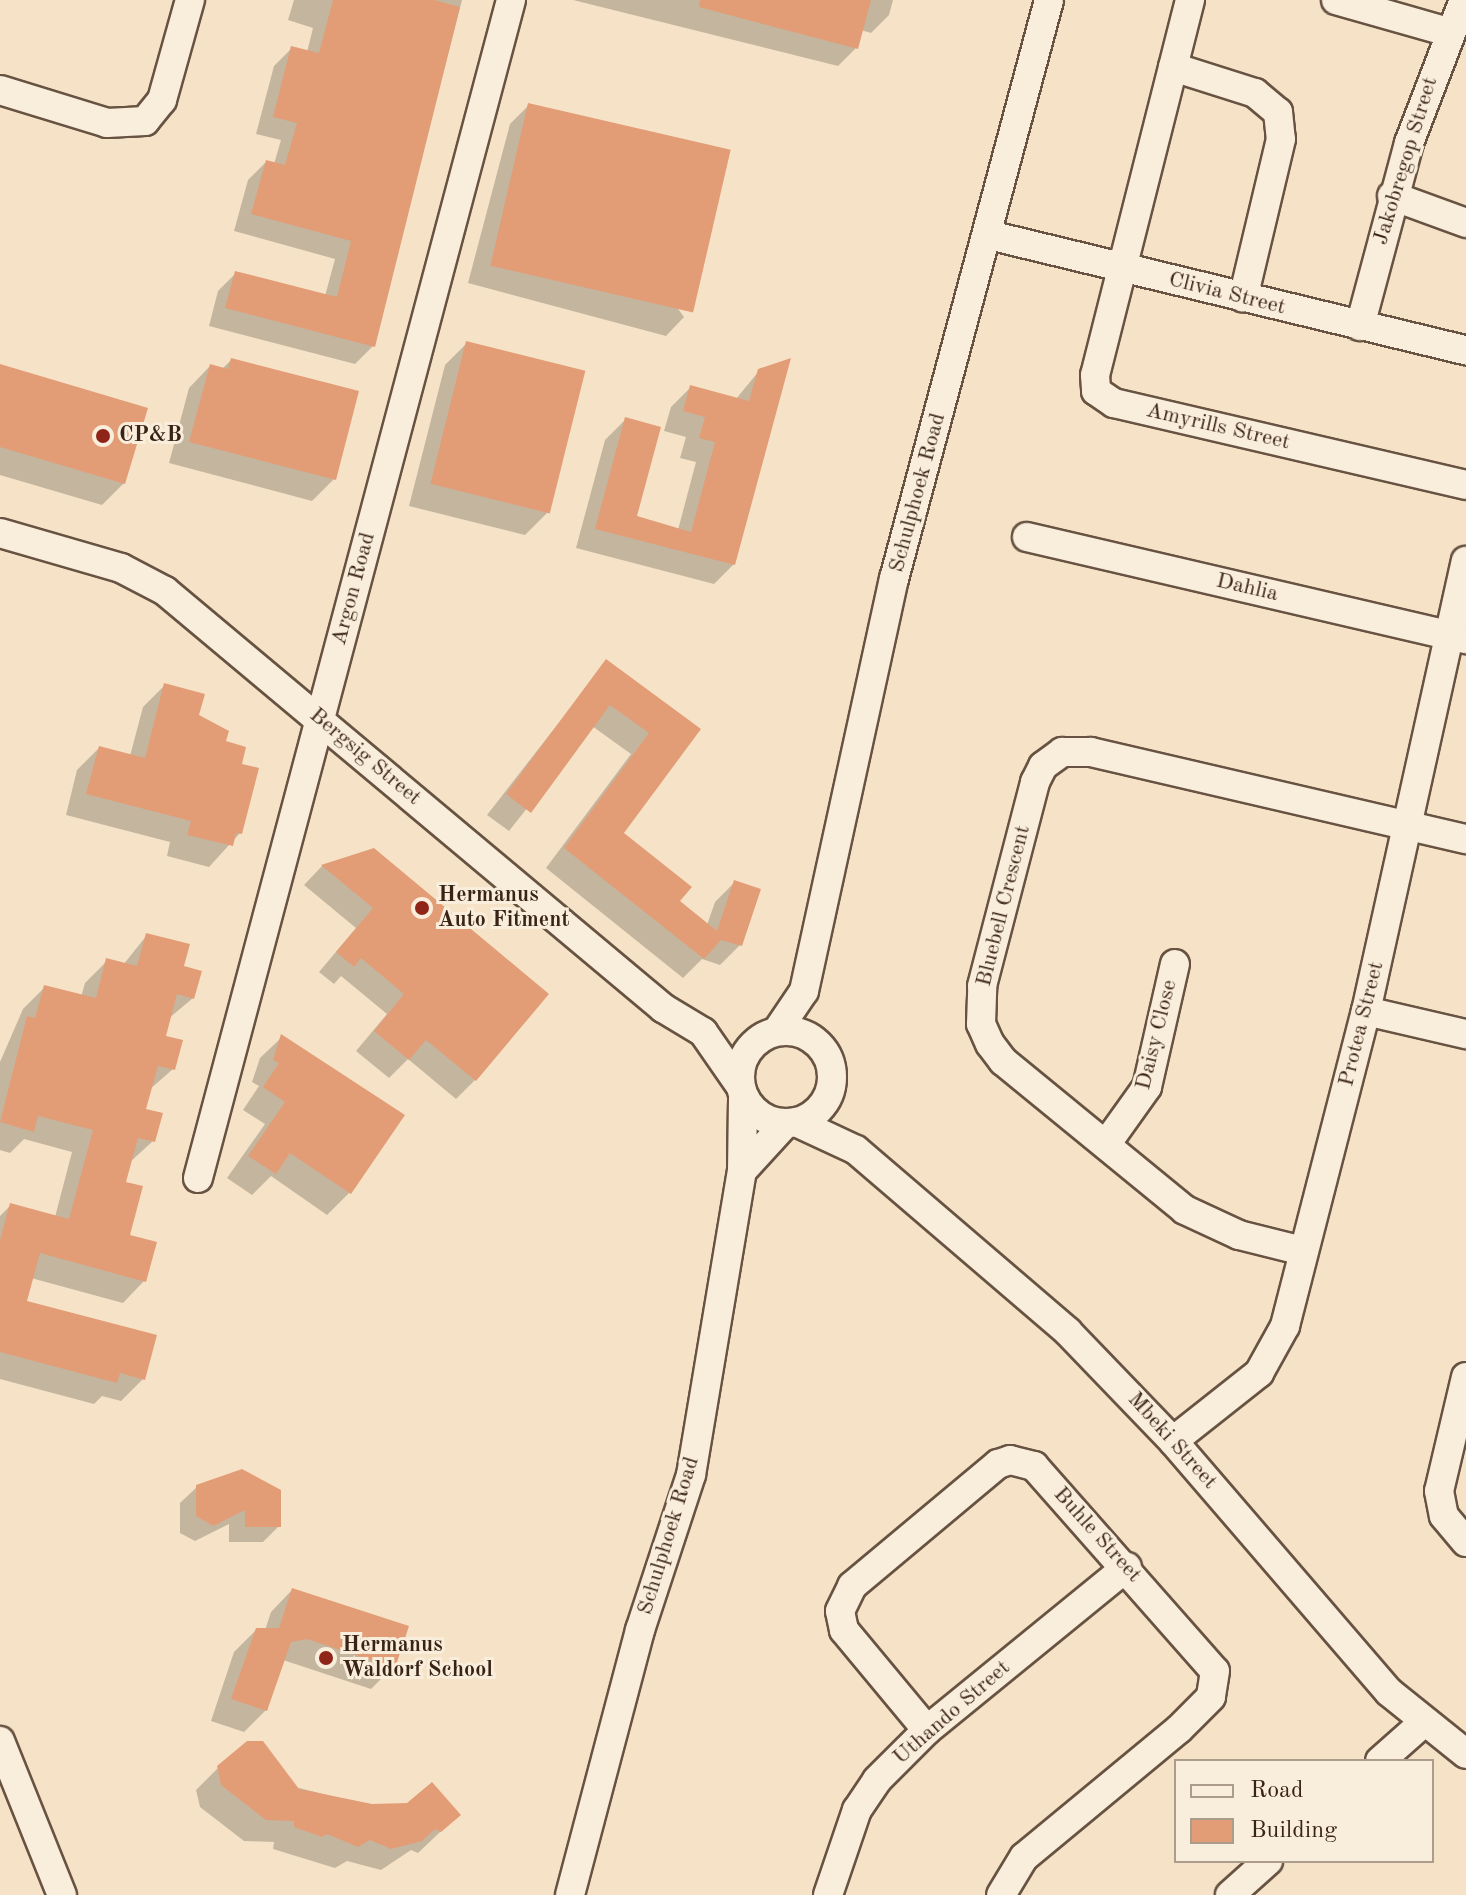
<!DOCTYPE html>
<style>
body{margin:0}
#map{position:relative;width:1466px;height:1895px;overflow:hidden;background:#f6e3c7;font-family:"Old Standard TT",serif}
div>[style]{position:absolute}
.shadow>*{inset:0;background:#0003}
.building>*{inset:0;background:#e29d77;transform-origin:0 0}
.roads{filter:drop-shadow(2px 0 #685342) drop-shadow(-2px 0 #685342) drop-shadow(0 2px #685342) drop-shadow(0 -2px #685342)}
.minor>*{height:28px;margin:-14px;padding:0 14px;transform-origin:14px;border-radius:14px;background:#f9eddb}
.minor>.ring{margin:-14px;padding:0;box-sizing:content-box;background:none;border:28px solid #f9eddb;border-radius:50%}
.dots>*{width:22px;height:22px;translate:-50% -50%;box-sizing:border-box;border:4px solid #f9eddb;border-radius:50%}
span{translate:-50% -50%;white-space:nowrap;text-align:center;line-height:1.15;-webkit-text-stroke:6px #f9eddb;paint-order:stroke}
.street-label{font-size:22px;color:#392315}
.poi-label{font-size:22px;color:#392315;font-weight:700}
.left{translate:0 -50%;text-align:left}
.legend{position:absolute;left:1174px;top:1759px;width:260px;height:104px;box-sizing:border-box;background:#f9eddb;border:2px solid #ac9c8c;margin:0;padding:10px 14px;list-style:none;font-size:24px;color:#392315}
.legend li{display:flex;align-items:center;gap:16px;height:40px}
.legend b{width:40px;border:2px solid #ac9c8c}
</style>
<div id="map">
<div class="shadow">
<div style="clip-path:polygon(294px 0,462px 0,373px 346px,355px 364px,209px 326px,218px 291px,236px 273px,325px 296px,335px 259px,234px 231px,248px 180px,266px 162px,274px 164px,281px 140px,256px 134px,274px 66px,292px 48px,307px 52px,313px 28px,288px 20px)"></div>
<div style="clip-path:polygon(573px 0,893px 0,889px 15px,871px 33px,861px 30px,856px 48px,838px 66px)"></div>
<div style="clip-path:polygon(529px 105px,684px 317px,666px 336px,468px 283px,510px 124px)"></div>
<div style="clip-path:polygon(467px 343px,547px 513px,525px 535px,409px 506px,445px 365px)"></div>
<div style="clip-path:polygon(231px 360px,334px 479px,312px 501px,169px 463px,189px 388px,210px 366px,222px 369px)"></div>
<div style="clip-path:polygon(0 366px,124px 483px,102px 505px,0 475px)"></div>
<div style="clip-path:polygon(759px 371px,734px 564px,714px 584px,576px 548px,605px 440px,625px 420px,634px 518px,678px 530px,696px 462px,680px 458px,686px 437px,664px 431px,671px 407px,691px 387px,736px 399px)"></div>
<div style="clip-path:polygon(606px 662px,699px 729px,621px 833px,677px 901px,707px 925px,715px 902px,735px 882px,740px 945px,720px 965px,702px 959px,683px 978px,546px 868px,631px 754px,592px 726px,509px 831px,487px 815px)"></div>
<div style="clip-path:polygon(164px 686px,224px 742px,240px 765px,240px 833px,209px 867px,167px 856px,170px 842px,66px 815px,77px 770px,99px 748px,130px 756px,143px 707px)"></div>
<div style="clip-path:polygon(374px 850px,475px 1080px,456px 1099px,408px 1059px,389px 1078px,356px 1051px,387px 1014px,341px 976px,334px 984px,319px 972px,356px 928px,304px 885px,322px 866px)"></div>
<div style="clip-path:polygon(147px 935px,182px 968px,193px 998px,168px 1019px,163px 1037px,173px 1069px,149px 1090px,143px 1110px,153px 1141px,130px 1162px,124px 1183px,128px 1236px,144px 1281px,123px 1303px,31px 1278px,25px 1302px,143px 1379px,121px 1401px,102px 1396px,94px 1404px,0 1379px,0 1216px,11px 1205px,55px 1217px,72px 1152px,24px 1139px,10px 1153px,0 1150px,0 1062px,23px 1009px,45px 987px,81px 997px,85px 983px,107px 961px,123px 965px)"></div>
<div style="clip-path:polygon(282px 1037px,402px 1115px,349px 1193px,327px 1215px,271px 1176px,252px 1195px,227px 1178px,265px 1124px,243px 1110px,259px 1086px,252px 1082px,260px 1058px)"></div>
<div style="clip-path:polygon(197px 1487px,279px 1526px,263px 1542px,229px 1542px,229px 1524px,195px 1541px,180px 1533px,180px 1503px)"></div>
<div style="clip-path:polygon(292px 1590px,393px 1667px,371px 1689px,283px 1660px,266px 1710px,244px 1732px,211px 1721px,234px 1652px,256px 1630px,265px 1630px,271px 1612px)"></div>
<div style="clip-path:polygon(218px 1768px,372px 1806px,458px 1815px,418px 1853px,411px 1850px,381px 1870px,347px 1861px,335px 1868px,273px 1849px,274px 1842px,244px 1841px,200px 1807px,196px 1790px)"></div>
</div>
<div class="building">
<div style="clip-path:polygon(333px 0,434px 0,460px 7px,375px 347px,225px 308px,235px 271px,337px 297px,351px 241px,251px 214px,266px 160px,285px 165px,297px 123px,273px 117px,291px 46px,319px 53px)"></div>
<div style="clip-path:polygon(700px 0,871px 0,858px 49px,699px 7px)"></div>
<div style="left:528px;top:103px;width:208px;height:167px;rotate:13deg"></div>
<div style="left:466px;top:341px;width:123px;height:147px;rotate:14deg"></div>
<div style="clip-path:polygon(231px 358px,359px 391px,336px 480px,189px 442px,210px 364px,228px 369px)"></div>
<div style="clip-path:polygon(791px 358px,735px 565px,595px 529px,625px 417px,661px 427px,637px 516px,691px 532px,715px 442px,699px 438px,705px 417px,683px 411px,690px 385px,749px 401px,758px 369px)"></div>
<div style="clip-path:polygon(0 364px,148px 408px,125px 484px,0 447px)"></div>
<div style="clip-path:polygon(606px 659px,701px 729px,624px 833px,692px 887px,680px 901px,717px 931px,734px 880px,761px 889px,742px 946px,721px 940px,704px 959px,564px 848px,649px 733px,610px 705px,531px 813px,506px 794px)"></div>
<div style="clip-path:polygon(164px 683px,205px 694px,199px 715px,229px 731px,226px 741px,246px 747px,242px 764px,259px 768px,242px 834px,236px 833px,233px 846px,187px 835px,191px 821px,86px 794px,99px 746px,145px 758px)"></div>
<div style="clip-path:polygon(374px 848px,549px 994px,476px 1081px,426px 1040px,409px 1060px,374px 1031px,404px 994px,361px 958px,354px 967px,336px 952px,373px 908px,321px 865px)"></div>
<div style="clip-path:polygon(146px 933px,190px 944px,184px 966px,202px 971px,194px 999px,177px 994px,166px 1036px,183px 1040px,175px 1070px,158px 1066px,146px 1109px,163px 1113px,155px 1142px,138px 1138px,126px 1182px,143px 1186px,130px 1235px,157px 1242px,146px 1282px,40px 1253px,27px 1301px,157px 1335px,145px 1380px,120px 1373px,117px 1383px,0 1352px,0 1240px,10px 1203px,69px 1219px,93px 1130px,38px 1116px,34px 1132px,0 1122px,27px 1016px,35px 1018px,44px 985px,96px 998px,106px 958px,137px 966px)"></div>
<div style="clip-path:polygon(281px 1034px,405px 1115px,351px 1194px,290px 1153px,276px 1174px,248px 1156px,285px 1102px,263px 1087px,279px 1063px,273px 1060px)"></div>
<div style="clip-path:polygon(242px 1469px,281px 1490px,281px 1527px,245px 1527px,245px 1510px,213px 1526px,196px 1516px,196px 1485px)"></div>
<div style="clip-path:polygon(292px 1588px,409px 1626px,395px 1668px,307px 1639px,291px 1642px,267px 1711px,231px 1699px,256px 1628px,279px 1628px)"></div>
<div style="clip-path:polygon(247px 1741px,263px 1741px,299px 1789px,372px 1804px,407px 1803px,432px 1782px,461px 1815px,441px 1832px,435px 1829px,422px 1841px,391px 1849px,370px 1840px,358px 1847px,327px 1834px,322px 1837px,294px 1827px,294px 1821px,266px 1820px,221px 1785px,217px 1766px)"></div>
</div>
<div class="roads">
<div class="minor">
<div style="left:1190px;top:0;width:387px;rotate:104.2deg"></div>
<div style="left:1095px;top:375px;width:16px;rotate:86deg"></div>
<div style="left:1096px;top:391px;width:22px;rotate:34deg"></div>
<div style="left:1114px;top:403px;width:361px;rotate:13.1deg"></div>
<div style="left:1336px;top:0;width:116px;rotate:15.9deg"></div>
<div style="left:1173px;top:67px;width:86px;rotate:17.6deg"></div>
<div style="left:1255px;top:93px;width:30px;rotate:40deg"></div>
<div style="left:1278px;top:112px;width:27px;rotate:84deg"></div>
<div style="left:1281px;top:139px;width:163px;rotate:103.4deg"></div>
<div style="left:0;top:90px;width:112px;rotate:17.1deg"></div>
<div style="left:107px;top:123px;width:38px;rotate:-3deg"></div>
<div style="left:145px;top:121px;width:27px;rotate:-51deg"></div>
<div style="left:162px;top:100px;width:104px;rotate:-74.4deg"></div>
<div style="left:1392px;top:196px;width:79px;rotate:20deg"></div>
<div style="left:989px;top:235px;width:491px;rotate:13.6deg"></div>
<div style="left:1360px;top:326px;width:189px;rotate:-75deg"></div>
<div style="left:1409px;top:143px;width:153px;rotate:-69deg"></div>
<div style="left:0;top:533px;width:126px;rotate:16.1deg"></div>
<div style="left:121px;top:568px;width:50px;rotate:27.6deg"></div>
<div style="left:165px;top:591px;width:650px;rotate:39.94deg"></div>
<div style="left:663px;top:1008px;width:47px;rotate:31deg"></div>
<div style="left:703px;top:1032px;width:63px;rotate:55.3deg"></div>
<div style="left:1027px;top:537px;width:451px;rotate:13.1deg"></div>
<div style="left:1366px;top:1011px;width:103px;rotate:13deg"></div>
<div class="ring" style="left:740px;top:1031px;width:64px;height:64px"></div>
<div style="left:777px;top:1031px;width:48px;rotate:-56deg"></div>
<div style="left:804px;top:991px;width:422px;rotate:-77.7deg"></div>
<div style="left:894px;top:579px;width:599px;rotate:-75.01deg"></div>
<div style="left:796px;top:1122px;width:66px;rotate:25deg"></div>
<div style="left:856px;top:1150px;width:279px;rotate:40.6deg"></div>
<div style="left:1068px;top:1332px;width:151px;rotate:46.1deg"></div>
<div style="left:1173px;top:1441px;width:331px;rotate:49.3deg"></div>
<div style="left:1389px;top:1692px;width:99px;rotate:38.8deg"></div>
<div style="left:1107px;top:1143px;width:69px;rotate:-54.5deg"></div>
<div style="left:1147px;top:1087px;width:126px;rotate:-77.2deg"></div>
<div style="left:742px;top:1171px;width:64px;rotate:-47.5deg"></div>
<div style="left:198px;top:1178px;width:1219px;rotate:-75.12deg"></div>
<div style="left:1303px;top:1251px;width:66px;rotate:-166deg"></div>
<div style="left:1239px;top:1235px;width:60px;rotate:-155.2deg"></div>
<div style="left:1185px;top:1210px;width:235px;rotate:-140.7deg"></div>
<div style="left:1003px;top:1061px;width:21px;rotate:-127deg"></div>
<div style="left:990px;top:1044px;width:22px;rotate:-114deg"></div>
<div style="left:981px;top:1024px;width:38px;rotate:-88deg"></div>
<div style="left:982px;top:986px;width:211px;rotate:-75.4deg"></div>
<div style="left:1035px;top:782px;width:18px;rotate:-63deg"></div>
<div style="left:1043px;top:766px;width:24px;rotate:-36deg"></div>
<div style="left:1062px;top:752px;width:29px"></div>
<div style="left:1091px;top:752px;width:385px;rotate:13.1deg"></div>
<div style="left:1466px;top:1377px;width:117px;rotate:103.3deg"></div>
<div style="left:1439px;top:1491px;width:25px;rotate:79deg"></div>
<div style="left:1444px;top:1516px;width:34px;rotate:50deg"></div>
<div style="left:1173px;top:1441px;width:110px;rotate:-38.3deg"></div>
<div style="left:1259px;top:1373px;width:54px;rotate:-61deg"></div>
<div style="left:1285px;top:1326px;width:325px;rotate:-75.6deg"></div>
<div style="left:1366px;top:1011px;width:461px;rotate:-77.5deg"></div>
<div style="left:927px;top:1730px;width:130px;rotate:-129.7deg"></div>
<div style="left:844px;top:1630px;width:19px;rotate:-102deg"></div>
<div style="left:840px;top:1611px;width:28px;rotate:-64deg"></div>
<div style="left:852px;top:1586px;width:190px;rotate:-39.9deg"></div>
<div style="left:998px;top:1464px;width:13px;rotate:-18deg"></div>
<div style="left:1010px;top:1460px;width:25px;rotate:14deg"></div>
<div style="left:1034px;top:1466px;width:273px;rotate:48.6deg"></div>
<div style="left:1215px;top:1671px;width:26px;rotate:99deg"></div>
<div style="left:1211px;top:1697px;width:45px;rotate:135deg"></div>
<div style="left:1179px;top:1729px;width:201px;rotate:140.4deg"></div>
<div style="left:1024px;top:1857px;width:44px;rotate:121.2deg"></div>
<div style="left:0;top:1741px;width:166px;rotate:68.1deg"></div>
<div style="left:1380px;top:1761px;width:57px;rotate:-41.5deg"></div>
<div style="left:570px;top:1895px;width:274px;rotate:-75.2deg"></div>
<div style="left:640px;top:1630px;width:163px;rotate:-71.8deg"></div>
<div style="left:691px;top:1475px;width:308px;rotate:-80.5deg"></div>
<div style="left:742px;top:1171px;width:74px;rotate:-89.2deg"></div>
<div style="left:828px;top:1895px;width:90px;rotate:-71.2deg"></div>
<div style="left:857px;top:1810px;width:36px;rotate:-56deg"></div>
<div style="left:877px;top:1780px;width:71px;rotate:-45deg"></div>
<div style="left:927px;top:1730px;width:258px;rotate:-39.2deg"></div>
<div style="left:1230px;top:1895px;width:51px;rotate:-41.8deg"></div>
</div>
</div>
<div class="dots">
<div style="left:103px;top:436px;background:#8f2418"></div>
<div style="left:422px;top:908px;background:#8f2418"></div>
<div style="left:326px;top:1658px;background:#8f2418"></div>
</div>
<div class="street-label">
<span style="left:1406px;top:161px;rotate:-73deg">Jakobregop Street</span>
<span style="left:1227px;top:294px;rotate:14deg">Clivia Street</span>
<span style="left:1218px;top:427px;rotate:13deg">Amyrills Street</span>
<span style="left:918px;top:493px;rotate:-75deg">Schulphoek Road</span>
<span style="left:1247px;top:588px;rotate:13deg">Dahlia</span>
<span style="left:354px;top:589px;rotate:-75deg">Argon Road</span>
<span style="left:365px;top:757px;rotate:40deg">Bergsig Street</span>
<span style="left:1004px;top:906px;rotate:-76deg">Bluebell Crescent</span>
<span style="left:1362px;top:1024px;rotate:-76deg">Protea Street</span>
<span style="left:1157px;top:1035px;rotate:-76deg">Daisy Close</span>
<span style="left:1172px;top:1441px;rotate:48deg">Mbeki Street</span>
<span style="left:1097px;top:1535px;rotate:48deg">Buhle Street</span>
<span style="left:669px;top:1536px;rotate:-73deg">Schulphoek Road</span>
<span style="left:952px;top:1713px;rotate:-41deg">Uthando Street</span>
</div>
<div class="poi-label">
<span class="left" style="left:119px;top:436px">CP&amp;B</span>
<span class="left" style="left:438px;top:908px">Hermanus<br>Auto Fitment</span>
<span class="left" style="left:342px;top:1658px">Hermanus<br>Waldorf School</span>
</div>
<ul class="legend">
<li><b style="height:10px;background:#f9eddb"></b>Road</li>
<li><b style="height:22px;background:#e29d77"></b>Building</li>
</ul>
</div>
